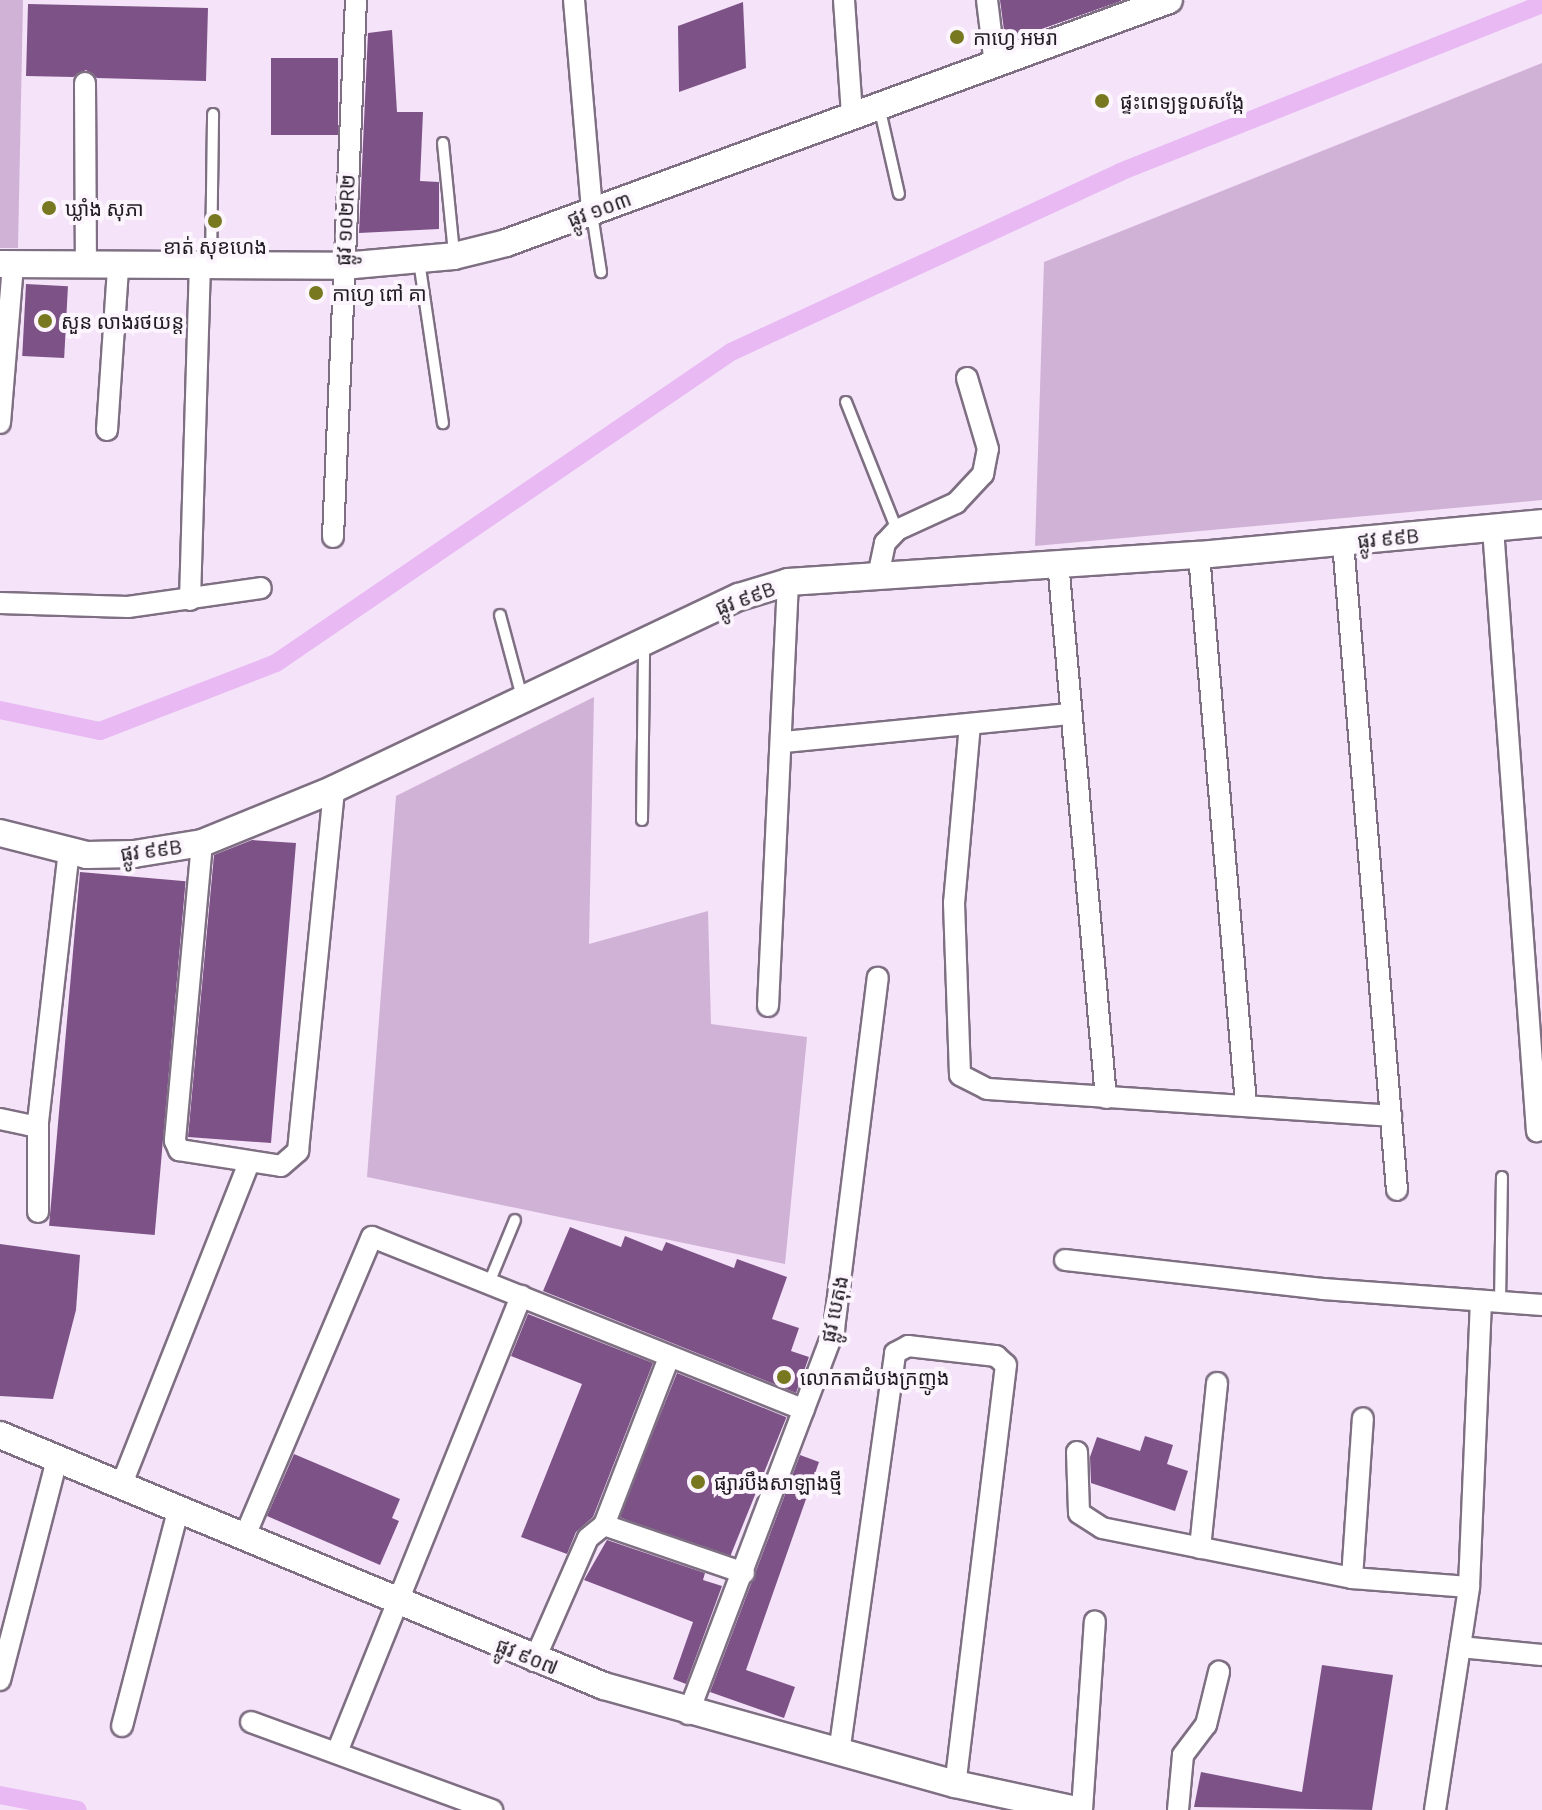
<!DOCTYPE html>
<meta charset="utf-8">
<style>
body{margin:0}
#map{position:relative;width:1542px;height:1810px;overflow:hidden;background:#f5e3f9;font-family:Ubuntu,"Noto Sans Khmer",sans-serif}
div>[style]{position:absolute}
.green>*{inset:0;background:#d0b2d7}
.canal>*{height:18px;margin:-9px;padding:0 9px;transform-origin:9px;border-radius:9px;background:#e8b9f3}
.building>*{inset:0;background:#7d5387;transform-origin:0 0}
.roads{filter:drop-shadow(2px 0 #7e6f82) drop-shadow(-2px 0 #7e6f82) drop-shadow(0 2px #7e6f82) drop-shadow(0 -2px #7e6f82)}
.service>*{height:10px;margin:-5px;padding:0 5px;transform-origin:5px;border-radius:5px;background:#fff}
.minor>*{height:20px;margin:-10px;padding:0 10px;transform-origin:10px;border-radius:10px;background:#fff}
.tertiary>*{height:26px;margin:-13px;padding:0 13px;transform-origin:13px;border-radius:13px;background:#fff}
.dots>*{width:22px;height:22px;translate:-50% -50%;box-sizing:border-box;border:4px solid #fcf5fe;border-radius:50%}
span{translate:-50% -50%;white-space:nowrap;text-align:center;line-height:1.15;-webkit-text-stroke:8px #fcf5fe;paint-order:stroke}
.poi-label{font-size:20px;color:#201a22}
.left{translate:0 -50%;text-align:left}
.street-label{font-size:20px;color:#201a22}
</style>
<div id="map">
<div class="green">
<div style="clip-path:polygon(0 0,23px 0,18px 248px,0 248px)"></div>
<div style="clip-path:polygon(1542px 63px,1542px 500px,1035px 546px,1044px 262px)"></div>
<div style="clip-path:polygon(594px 697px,589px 944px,708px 911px,711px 1024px,807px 1037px,785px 1264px,367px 1177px,396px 796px)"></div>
</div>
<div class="canal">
<div style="left:0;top:710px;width:102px;rotate:11.9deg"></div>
<div style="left:100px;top:731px;width:189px;rotate:-21.1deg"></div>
<div style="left:276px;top:663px;width:551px;rotate:-34.35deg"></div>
<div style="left:731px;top:352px;width:429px;rotate:-24.8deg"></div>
<div style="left:1120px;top:172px;width:454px;rotate:-21.7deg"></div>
<div style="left:0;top:1795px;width:79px;rotate:10.9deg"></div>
</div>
<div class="building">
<div style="clip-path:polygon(1000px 0,1121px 0,1121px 1px,1010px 40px,1005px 38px)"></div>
<div style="clip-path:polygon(743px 2px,746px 68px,679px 92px,678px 26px)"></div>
<div style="clip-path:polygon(28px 4px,208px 8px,206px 81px,97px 78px,86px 70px,73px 77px,26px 76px)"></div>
<div style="clip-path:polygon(392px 30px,397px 112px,423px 112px,420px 181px,439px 182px,439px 229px,359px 233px,368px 33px)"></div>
<div style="left:271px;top:58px;width:67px;height:77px"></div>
<div style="left:26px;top:284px;width:42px;height:72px;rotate:3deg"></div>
<div style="clip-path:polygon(252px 840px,296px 843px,271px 1143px,188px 1137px,214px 855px)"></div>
<div style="left:80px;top:872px;width:106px;height:355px;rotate:5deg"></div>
<div style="clip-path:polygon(570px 1227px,621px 1247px,625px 1236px,662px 1251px,666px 1242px,734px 1268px,737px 1259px,787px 1277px,772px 1319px,799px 1328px,791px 1351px,809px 1357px,796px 1393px,543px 1291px)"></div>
<div style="clip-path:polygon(0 1244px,80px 1255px,76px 1310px,53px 1399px,0 1396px)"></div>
<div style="clip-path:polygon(528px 1314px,653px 1363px,593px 1517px,576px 1532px,567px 1554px,521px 1537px,582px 1384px,511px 1356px)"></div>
<div style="left:677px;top:1373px;width:118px;height:155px;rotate:22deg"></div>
<div style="clip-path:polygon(1145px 1436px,1173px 1445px,1167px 1464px,1188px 1471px,1175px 1511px,1091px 1483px,1090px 1457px,1097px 1437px,1140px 1451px)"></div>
<div style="clip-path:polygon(294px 1454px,400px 1499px,392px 1518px,399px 1521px,380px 1565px,267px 1516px)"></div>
<div style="clip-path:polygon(800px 1455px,819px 1462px,746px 1670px,795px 1687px,784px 1718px,710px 1692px)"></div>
<div style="clip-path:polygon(607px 1540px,705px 1573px,703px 1580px,722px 1586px,686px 1684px,673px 1679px,693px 1622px,584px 1580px)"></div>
<div style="clip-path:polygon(1322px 1665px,1393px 1675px,1372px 1810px,1194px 1807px,1201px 1772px,1302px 1792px)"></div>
</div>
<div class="roads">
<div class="service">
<div style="left:879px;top:106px;width:90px;rotate:77.2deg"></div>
<div style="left:443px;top:143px;width:112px;rotate:84.3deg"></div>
<div style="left:592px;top:214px;width:59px;rotate:81.2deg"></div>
<div style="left:419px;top:261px;width:164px;rotate:81.6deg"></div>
<div style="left:211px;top:263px;width:149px;rotate:-89.2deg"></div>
<div style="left:846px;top:402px;width:138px;rotate:68.3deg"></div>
<div style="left:500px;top:615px;width:85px;rotate:75deg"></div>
<div style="left:642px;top:820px;width:174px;rotate:-89.3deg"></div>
<div style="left:489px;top:1283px;width:68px;rotate:-67.6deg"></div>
<div style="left:1500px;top:1303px;width:126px;rotate:-89.1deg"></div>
</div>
<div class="minor">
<div style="left:574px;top:0;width:213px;rotate:85.1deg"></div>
<div style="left:844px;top:0;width:113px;rotate:86deg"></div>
<div style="left:987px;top:0;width:65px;rotate:83deg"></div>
<div style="left:85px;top:83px;width:183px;rotate:89.7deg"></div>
<div style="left:0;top:423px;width:160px;rotate:-85.3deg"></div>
<div style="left:107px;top:430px;width:163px;rotate:-86.1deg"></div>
<div style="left:1493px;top:528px;width:605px;rotate:85.83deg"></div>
<div style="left:333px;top:537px;width:537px;rotate:-87.55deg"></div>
<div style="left:1343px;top:542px;width:650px;rotate:85.24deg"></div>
<div style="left:1199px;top:555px;width:551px;rotate:85.11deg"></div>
<div style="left:1058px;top:562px;width:538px;rotate:84.88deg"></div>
<div style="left:878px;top:576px;width:34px;rotate:-78deg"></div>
<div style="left:885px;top:543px;width:18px;rotate:-47deg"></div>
<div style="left:897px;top:530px;width:65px;rotate:-24.6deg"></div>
<div style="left:956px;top:503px;width:40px;rotate:-47deg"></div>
<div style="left:983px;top:474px;width:25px;rotate:-79deg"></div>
<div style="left:988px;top:449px;width:74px;rotate:-106.5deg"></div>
<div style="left:190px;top:600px;width:335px;rotate:-88.3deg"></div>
<div style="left:0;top:603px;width:128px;rotate:1.8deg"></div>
<div style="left:128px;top:607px;width:134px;rotate:-8.1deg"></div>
<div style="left:970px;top:724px;width:180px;rotate:95.1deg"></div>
<div style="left:954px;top:903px;width:172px;rotate:88deg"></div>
<div style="left:960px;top:1075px;width:30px;rotate:27deg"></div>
<div style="left:987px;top:1089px;width:405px;rotate:3.8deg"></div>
<div style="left:784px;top:742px;width:287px;rotate:-5.6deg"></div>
<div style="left:202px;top:843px;width:299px;rotate:95.2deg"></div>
<div style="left:175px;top:1141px;width:10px;rotate:66deg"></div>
<div style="left:179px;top:1150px;width:103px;rotate:8.9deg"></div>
<div style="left:281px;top:1166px;width:23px;rotate:-41deg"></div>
<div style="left:298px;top:1151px;width:364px;rotate:-84.3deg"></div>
<div style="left:768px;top:1006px;width:424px;rotate:-87.3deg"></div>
<div style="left:0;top:1119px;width:30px;rotate:12deg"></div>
<div style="left:29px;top:1125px;width:9px;rotate:-18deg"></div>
<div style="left:38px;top:1212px;width:90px;rotate:-90deg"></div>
<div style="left:38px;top:1122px;width:273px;rotate:-83.5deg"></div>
<div style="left:1065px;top:1260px;width:260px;rotate:6.4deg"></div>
<div style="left:1323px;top:1289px;width:220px;rotate:4.2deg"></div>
<div style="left:1077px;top:1452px;width:61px;rotate:88.1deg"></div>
<div style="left:1079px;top:1513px;width:27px;rotate:33deg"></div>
<div style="left:1102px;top:1528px;width:255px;rotate:11.3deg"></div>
<div style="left:1352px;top:1578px;width:117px;rotate:4.4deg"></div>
<div style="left:121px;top:1486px;width:347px;rotate:-68.4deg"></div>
<div style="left:604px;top:1525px;width:148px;rotate:18.9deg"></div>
<div style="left:244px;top:1538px;width:327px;rotate:-67deg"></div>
<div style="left:372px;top:1237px;width:465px;rotate:21.8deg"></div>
<div style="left:1200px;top:1548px;width:166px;rotate:-84.1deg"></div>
<div style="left:1352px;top:1578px;width:160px;rotate:-86.1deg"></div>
<div style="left:1460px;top:1647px;width:82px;rotate:5.6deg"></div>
<div style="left:534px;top:1661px;width:134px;rotate:-66.3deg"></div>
<div style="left:588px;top:1538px;width:21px;rotate:-39deg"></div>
<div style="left:604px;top:1525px;width:180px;rotate:-68.8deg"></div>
<div style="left:0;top:1680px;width:228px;rotate:-75.5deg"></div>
<div style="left:688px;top:1714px;width:412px;rotate:-69.2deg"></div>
<div style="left:834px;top:1329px;width:354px;rotate:-82.9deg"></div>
<div style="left:251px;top:1722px;width:257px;rotate:20.1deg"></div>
<div style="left:122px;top:1726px;width:222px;rotate:-75.4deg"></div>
<div style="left:337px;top:1752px;width:492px;rotate:-68deg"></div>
<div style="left:839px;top:1753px;width:404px;rotate:-82deg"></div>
<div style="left:895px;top:1353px;width:15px;rotate:-28deg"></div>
<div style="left:908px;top:1346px;width:89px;rotate:6.5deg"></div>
<div style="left:996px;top:1356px;width:13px;rotate:42deg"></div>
<div style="left:1006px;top:1365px;width:422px;rotate:96.9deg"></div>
<div style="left:1082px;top:1810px;width:189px;rotate:-86.1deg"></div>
<div style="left:1178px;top:1810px;width:55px;rotate:-84.8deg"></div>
<div style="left:1183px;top:1755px;width:38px;rotate:-53deg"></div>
<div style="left:1206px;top:1725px;width:55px;rotate:-76.2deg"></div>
<div style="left:1435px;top:1810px;width:226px;rotate:-81.3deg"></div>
<div style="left:1469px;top:1587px;width:284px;rotate:-87.6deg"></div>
</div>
<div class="tertiary">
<div style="left:0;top:264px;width:343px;rotate:0.3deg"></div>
<div style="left:343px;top:266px;width:111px;rotate:-5.1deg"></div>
<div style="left:454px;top:256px;width:54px;rotate:-14deg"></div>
<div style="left:506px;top:243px;width:706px;rotate:-20.13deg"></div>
<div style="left:0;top:833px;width:90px;rotate:14.2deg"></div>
<div style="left:87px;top:855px;width:47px;rotate:-1.2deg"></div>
<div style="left:134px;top:854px;width:69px;rotate:-9.2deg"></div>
<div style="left:202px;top:843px;width:143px;rotate:-22.2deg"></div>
<div style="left:334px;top:789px;width:448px;rotate:-25.4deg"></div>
<div style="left:739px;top:597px;width:51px;rotate:-17deg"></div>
<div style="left:788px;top:582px;width:412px;rotate:-3.8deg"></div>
<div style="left:1199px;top:555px;width:344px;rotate:-5.3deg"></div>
<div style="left:0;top:1435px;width:654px;rotate:22.57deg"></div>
<div style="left:604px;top:1686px;width:364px;rotate:15.6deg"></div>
<div style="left:955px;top:1784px;width:124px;rotate:12.1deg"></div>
</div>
</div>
<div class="dots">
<div style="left:957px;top:37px;background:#77781f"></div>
<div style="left:1102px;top:101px;background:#77781f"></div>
<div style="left:49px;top:208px;background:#77781f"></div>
<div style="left:215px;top:221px;background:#77781f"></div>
<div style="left:316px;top:293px;background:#77781f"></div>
<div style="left:45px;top:321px;background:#77781f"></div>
<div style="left:784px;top:1377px;background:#77781f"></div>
<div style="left:698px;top:1482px;background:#77781f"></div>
</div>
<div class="poi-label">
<span class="left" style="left:973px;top:37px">កាហ្វេ អមរា</span>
<span class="left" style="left:1120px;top:101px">ផ្ទះពេទ្យទួលសង្កែ</span>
<span class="left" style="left:65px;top:208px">ឃ្លាំង សុភា</span>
<span style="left:215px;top:246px">ខាត់ សុខហេង</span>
<span class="left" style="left:332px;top:293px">កាហ្វេ ពៅ គា</span>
<span class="left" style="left:61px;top:321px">សួន លាងរថយន្ត</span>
<span class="left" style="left:800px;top:1377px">លោកតាដំបងក្រញូង</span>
<span class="left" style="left:714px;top:1482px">ផ្សារបឹងសាឡាងថ្មី</span>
</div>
<div class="street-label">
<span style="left:599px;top:209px;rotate:-20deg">ផ្លូវ ១០៣</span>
<span style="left:345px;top:220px;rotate:-87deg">ផ្លូវ ១០២R២</span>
<span style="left:1388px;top:538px;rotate:-5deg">ផ្លូវ ៩៩B</span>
<span style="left:745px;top:598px;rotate:-20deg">ផ្លូវ ៩៩B</span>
<span style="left:151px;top:850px;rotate:-7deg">ផ្លូវ ៩៩B</span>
<span style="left:834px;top:1309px;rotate:-78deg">ផ្លូវ បេតុង</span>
<span style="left:527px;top:1656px;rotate:22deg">ផ្លូវ ៩០៧</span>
</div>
</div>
